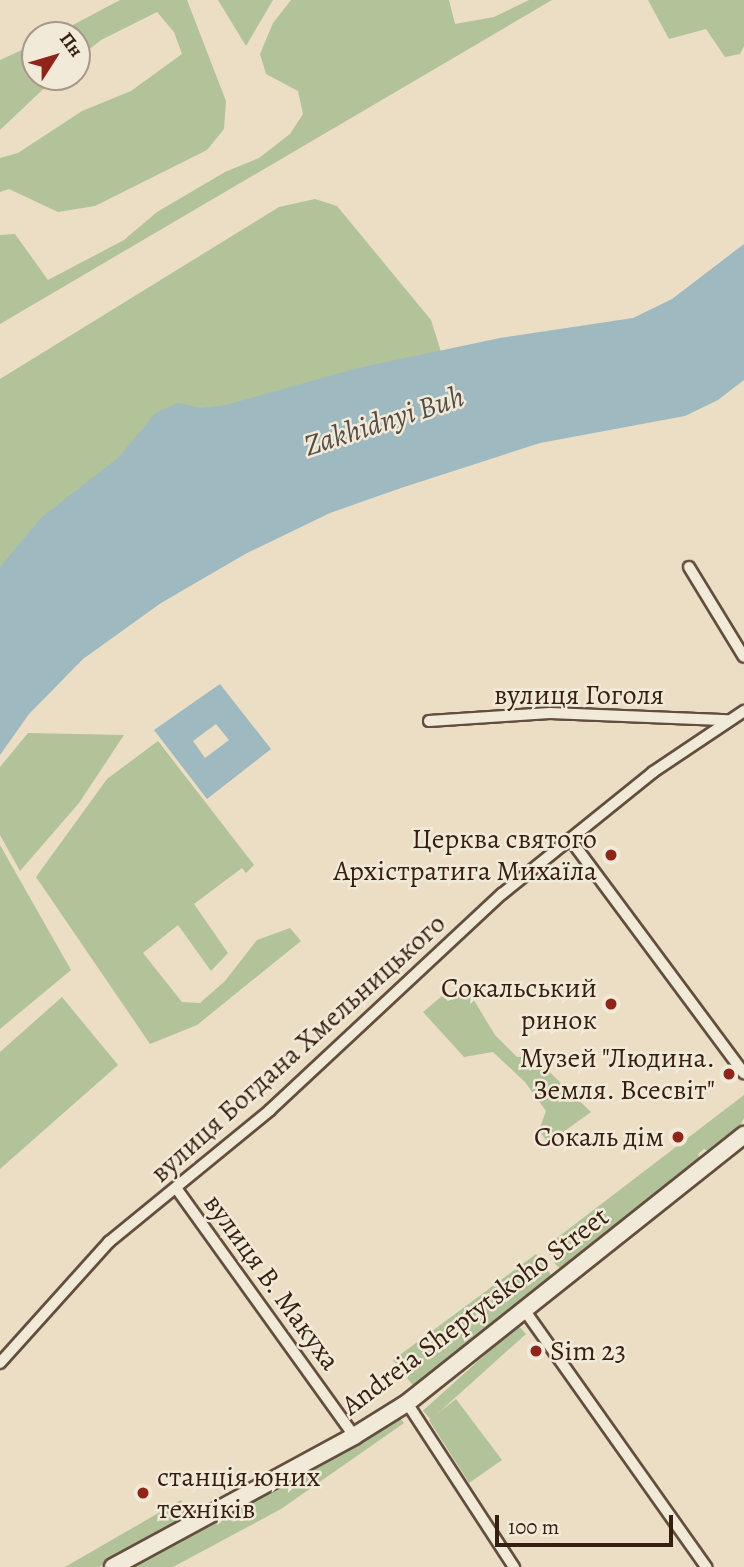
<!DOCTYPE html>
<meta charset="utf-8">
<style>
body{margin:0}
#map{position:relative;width:744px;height:1567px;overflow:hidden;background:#ebdec5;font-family:Alegreya,serif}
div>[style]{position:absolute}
.green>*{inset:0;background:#b2c299;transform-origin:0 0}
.water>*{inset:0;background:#9eb9bf}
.roads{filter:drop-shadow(2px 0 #634e3e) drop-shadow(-2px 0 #634e3e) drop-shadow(0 2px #634e3e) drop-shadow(0 -2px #634e3e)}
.street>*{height:10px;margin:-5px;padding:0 5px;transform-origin:5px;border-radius:5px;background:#f2ead9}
.secondary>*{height:16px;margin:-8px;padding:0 8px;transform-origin:8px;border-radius:8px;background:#f2ead9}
.dots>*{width:19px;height:19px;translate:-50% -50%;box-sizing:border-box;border:4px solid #f2ead9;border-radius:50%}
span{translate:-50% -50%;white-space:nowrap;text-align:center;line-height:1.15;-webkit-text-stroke:5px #f2ead9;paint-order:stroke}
.street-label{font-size:28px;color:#361e11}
.poi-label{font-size:28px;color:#361e11}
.right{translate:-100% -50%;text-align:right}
.left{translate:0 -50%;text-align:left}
.water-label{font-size:30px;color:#554c45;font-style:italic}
.north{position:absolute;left:21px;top:21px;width:70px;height:70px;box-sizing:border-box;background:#f2ead9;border:2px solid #a79889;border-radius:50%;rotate:53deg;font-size:19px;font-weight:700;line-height:28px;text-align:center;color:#361e11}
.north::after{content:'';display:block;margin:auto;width:24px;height:32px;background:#8f2418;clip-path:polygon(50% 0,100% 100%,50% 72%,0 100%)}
.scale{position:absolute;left:495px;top:1515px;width:178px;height:32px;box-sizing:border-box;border:4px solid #361e11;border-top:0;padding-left:9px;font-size:21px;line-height:24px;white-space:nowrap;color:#361e11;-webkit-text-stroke:5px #f2ead9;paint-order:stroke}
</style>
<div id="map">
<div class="green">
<div style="clip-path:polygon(120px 0,187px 0,226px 101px,224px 129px,207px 150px,95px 206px,58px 212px,9px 189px,0 192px,0 158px,18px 153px,82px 111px,131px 91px,182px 54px,174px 32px,157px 12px,101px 40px,77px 59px,77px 35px,54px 35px)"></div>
<div style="clip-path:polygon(218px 0,273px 0,246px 46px)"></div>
<div style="clip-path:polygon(291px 0,449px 0,455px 24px,494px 17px,529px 0,552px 0,0 324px,0 235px,15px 234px,48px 280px,124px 240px,157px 212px,225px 172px,259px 158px,290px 134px,303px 114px,298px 91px,266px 74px,260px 54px,273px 23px)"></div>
<div style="clip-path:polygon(648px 0,744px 0,744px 46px,740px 54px,725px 57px,706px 29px,669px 39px)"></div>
<div style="clip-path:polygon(35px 44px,35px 77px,56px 77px,0 130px,0 60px)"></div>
<div style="clip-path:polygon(315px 199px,337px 206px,431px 320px,443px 358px,0 589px,0 379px,279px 207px)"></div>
<div style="clip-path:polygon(28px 733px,124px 735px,79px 803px,20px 871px,0 835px,0 767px)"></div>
<div style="clip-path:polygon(158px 741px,254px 865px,246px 873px,242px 868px,194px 904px,228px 953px,211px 971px,178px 925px,143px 953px,182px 1002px,200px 1003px,225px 981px,257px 940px,290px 928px,301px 941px,197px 1025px,150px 1044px,36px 877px,107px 779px)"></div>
<div style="clip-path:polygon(0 845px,71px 970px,0 1029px)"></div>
<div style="clip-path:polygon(469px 992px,495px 1035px,517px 1057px,534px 1057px,591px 1112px,548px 1143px,539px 1130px,546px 1111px,525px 1082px,493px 1052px,464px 1057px,423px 1012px,442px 996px,448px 1001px)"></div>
<div style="clip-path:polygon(62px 997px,118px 1065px,0 1169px,0 1052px)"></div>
<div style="clip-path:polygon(744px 1095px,744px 1118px,739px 1128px,710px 1152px,704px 1149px,698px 1154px,701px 1160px,563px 1271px,556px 1265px,545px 1247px)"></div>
<div style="clip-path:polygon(536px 1254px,554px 1279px,415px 1388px,393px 1360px)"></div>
<div style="left:518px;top:1325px;width:12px;height:128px;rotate:48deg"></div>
<div style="clip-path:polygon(456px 1399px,502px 1460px,469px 1483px,429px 1420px)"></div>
<div style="clip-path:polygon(397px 1415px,404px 1423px,281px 1509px,173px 1567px,128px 1567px)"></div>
<div style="clip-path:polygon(181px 1500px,190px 1517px,99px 1567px,65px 1567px)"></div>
</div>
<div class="water">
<div style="clip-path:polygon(744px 244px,744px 380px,718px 400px,685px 416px,540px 443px,401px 488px,330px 513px,247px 553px,161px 603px,83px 659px,29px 714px,0 755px,0 567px,42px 517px,118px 458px,156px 413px,178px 403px,201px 408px,226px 405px,358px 368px,500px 338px,633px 318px,672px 299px)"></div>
<div style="clip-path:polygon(evenodd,220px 684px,271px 749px,207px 799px,154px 730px,220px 684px,216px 724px,229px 740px,205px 758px,193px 741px,216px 724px)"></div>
</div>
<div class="roads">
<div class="street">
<div style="left:689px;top:567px;width:105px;rotate:58.6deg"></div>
<div style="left:429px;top:721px;width:121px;rotate:-3.8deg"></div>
<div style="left:550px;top:713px;width:178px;rotate:2.3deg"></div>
<div style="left:570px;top:839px;width:292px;rotate:53.4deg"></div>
<div style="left:176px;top:1188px;width:305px;rotate:54.3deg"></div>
<div style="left:525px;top:1311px;width:314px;rotate:54.7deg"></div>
<div style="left:0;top:1363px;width:163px;rotate:-48deg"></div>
<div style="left:109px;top:1242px;width:208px;rotate:-39.3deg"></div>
<div style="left:270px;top:1110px;width:317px;rotate:-43deg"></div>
<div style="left:502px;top:894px;width:194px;rotate:-38.9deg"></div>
<div style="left:653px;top:772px;width:110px;rotate:-33.8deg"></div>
<div style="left:407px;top:1403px;width:196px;rotate:56.9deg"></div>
</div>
<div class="secondary">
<div style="left:113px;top:1567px;width:274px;rotate:-28.5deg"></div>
<div style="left:354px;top:1436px;width:62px;rotate:-31.9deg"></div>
<div style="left:407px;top:1403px;width:431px;rotate:-38.5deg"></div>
</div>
</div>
<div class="dots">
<div style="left:611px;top:855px;background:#8f2418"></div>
<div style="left:611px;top:1004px;background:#8f2418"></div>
<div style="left:729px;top:1074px;background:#8f2418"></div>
<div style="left:678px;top:1137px;background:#8f2418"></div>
<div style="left:536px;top:1351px;background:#8f2418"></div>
<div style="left:143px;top:1493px;background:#8f2418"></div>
</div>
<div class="street-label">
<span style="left:579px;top:695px">вулиця Гоголя</span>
<span style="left:298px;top:1048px;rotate:-42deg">вулиця Богдана Хмельницького</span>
<span style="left:272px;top:1282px;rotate:54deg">вулиця В. Макуха</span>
<span style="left:475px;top:1311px;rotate:-37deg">Andreia Sheptytskoho Street</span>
</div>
<div class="poi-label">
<span class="right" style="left:597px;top:855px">Церква святого<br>Архістратига Михаїла</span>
<span class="right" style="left:597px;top:1004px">Сокальський<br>ринок</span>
<span class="right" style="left:715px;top:1074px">Музей "Людина.<br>Земля. Всесвіт"</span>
<span class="right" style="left:664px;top:1137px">Сокаль дім</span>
<span class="left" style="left:550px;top:1351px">Sim 23</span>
<span class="left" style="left:157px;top:1493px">станція юних<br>техніків</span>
</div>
<div class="water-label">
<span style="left:384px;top:421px;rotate:-18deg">Zakhidnyi Buh</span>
</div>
<div class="north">Пн</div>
<div class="scale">100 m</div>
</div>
